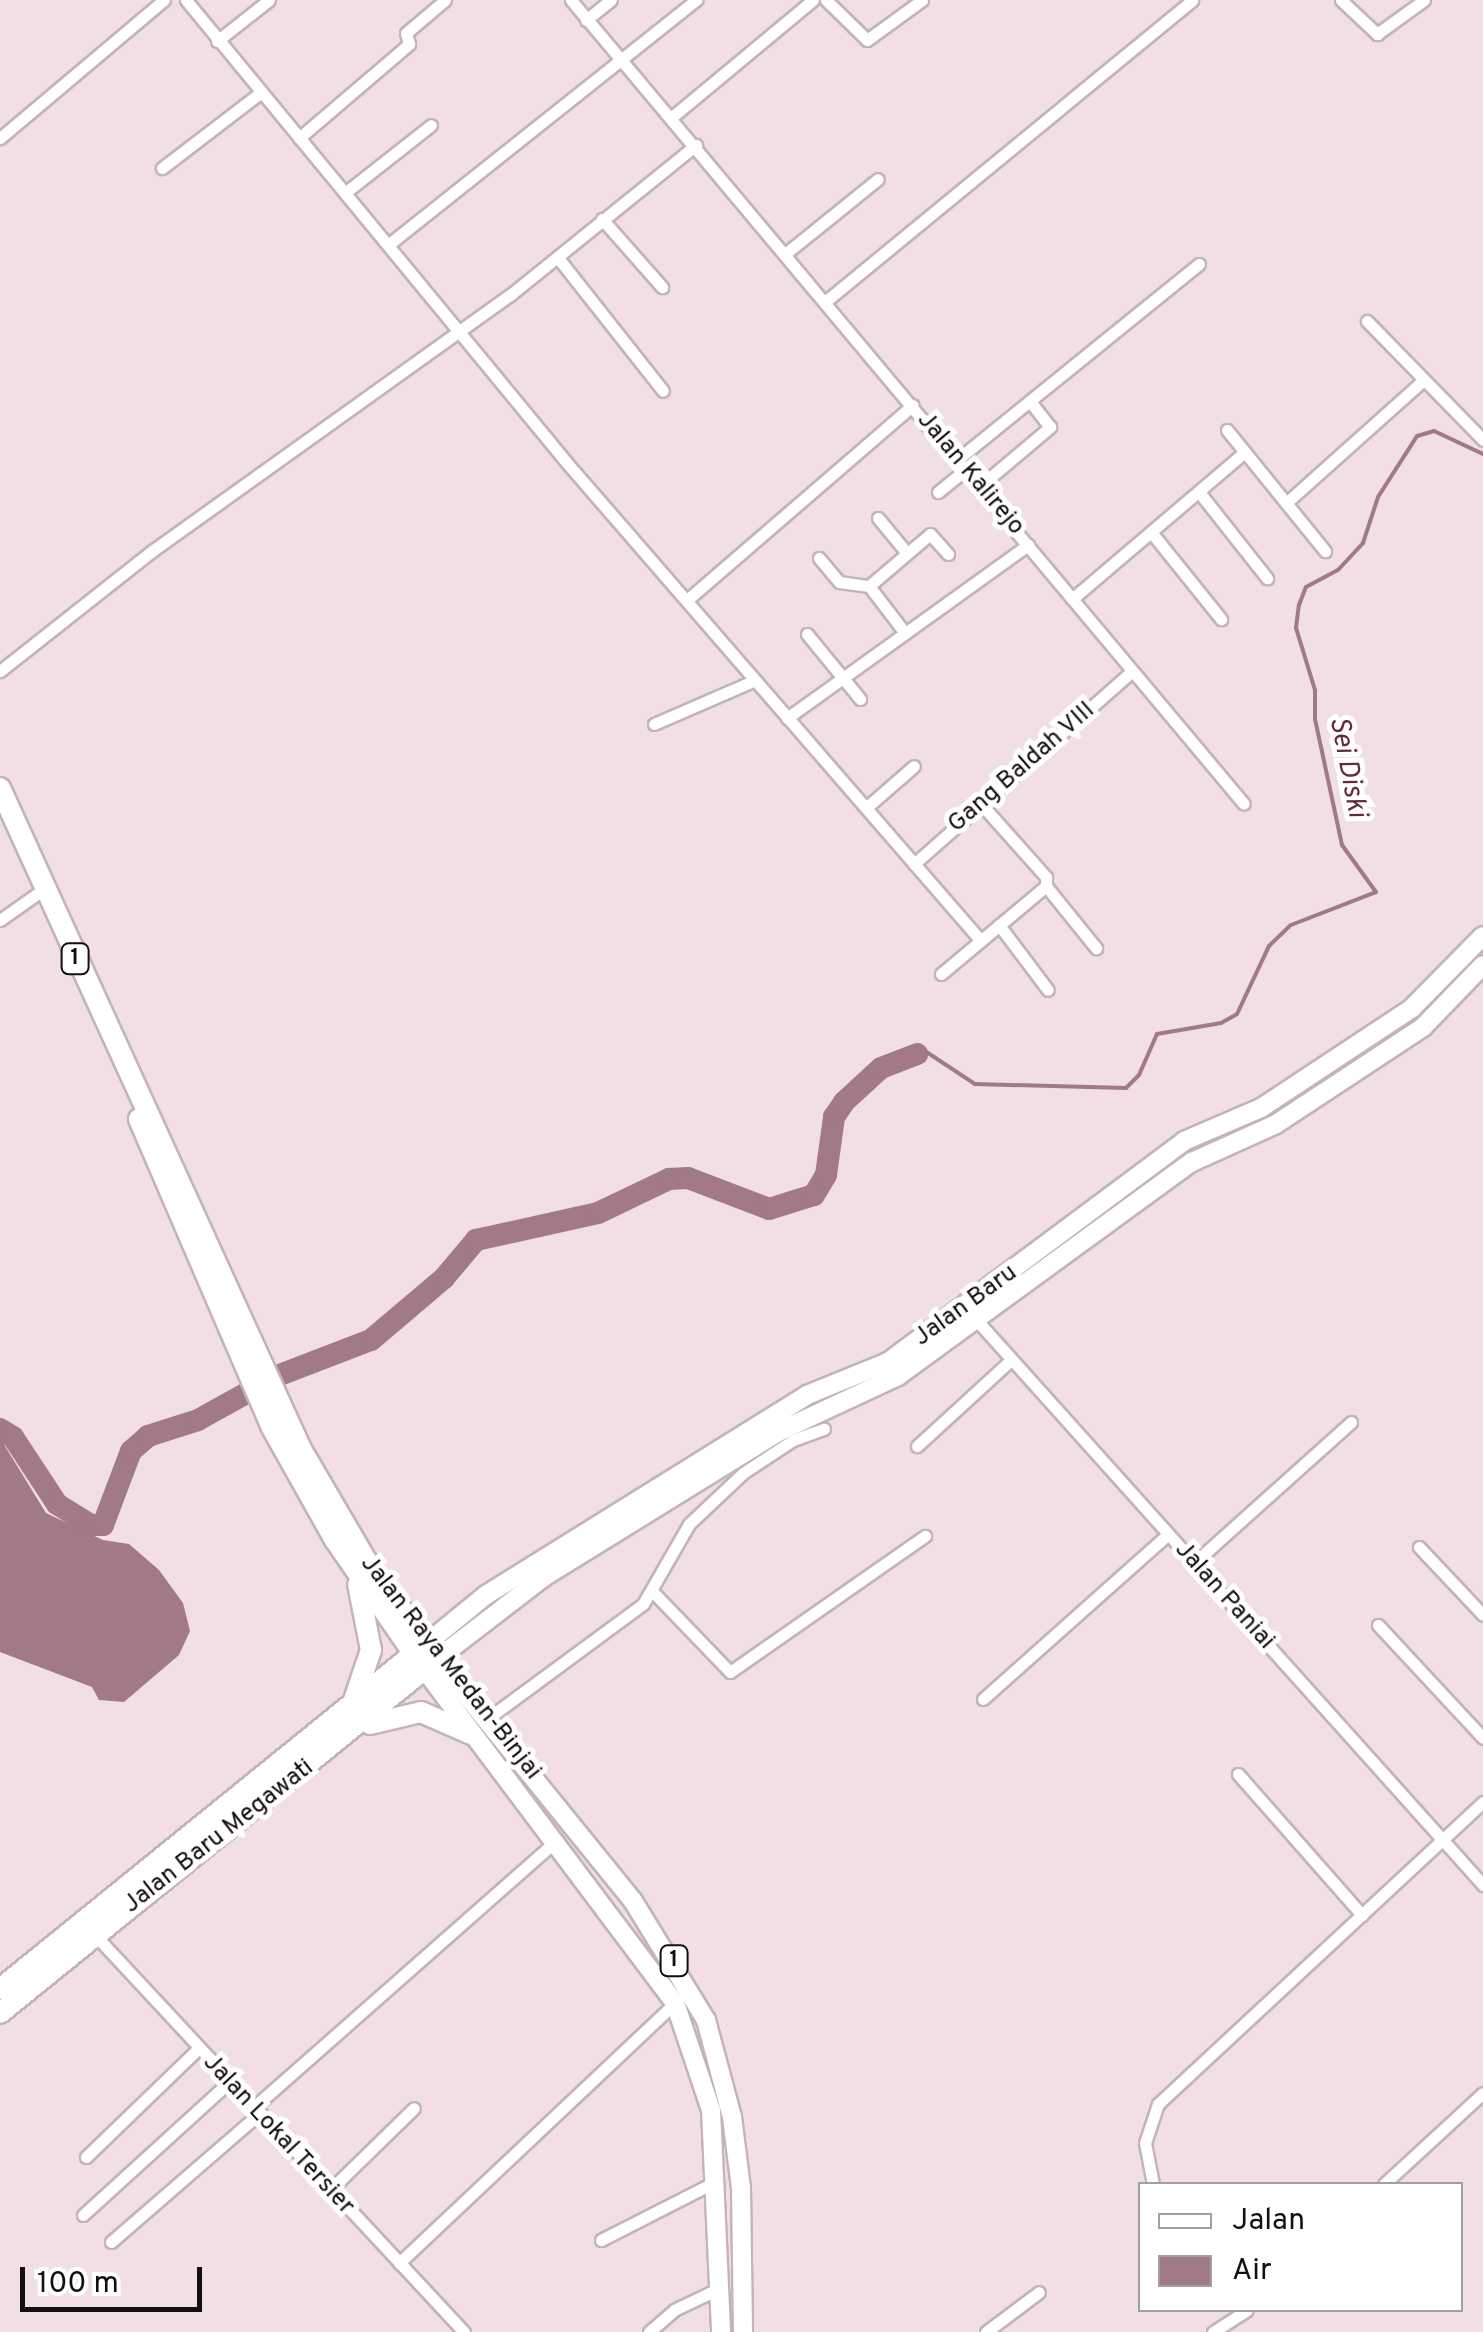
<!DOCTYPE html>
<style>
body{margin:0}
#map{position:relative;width:1483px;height:2332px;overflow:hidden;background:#f1dfe5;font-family:Overpass,sans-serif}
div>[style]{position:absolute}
.water>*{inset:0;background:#a27987}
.stream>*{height:4px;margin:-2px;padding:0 2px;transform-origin:2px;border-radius:2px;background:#a27987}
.river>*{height:22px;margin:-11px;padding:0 11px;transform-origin:11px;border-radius:11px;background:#a27987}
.roads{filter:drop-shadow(2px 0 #c4b4b9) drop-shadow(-2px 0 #c4b4b9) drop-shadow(0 2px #c4b4b9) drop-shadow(0 -2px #c4b4b9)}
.street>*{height:11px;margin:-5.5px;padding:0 5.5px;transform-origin:5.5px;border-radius:5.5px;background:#fff}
.secondary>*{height:18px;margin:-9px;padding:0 9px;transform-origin:9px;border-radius:9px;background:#fff}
.primary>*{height:18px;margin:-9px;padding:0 9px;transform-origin:9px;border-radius:9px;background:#fff}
.highway>*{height:20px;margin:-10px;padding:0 10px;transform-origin:10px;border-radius:10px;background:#fff}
span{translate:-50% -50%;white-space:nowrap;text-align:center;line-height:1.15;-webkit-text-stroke:10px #fff;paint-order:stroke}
.shield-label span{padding:2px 8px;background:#fff;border:2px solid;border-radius:8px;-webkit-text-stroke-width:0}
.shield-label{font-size:22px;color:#130e10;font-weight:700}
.street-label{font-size:25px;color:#130e10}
.water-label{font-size:28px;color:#612a3f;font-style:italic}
.legend{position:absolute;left:1138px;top:2182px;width:325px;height:130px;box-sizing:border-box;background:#fff;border:2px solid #a19f9f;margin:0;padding:12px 18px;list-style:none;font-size:30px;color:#130e10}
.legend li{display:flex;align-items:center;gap:20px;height:50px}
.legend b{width:50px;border:2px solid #a19f9f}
.scale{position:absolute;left:20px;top:2267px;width:182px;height:45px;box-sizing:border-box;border:5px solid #130e10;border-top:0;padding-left:12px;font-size:30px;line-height:35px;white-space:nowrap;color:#130e10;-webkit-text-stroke:8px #fff;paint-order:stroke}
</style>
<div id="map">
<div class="water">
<div style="clip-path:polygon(0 1438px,46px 1513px,103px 1540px,129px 1544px,159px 1570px,183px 1603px,190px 1631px,179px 1655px,124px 1702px,99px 1700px,92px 1687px,0 1652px)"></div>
</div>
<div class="stream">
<div style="left:917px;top:1054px;width:11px;rotate:-5deg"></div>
<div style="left:928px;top:1053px;width:56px;rotate:33.4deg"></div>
<div style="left:975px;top:1084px;width:151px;rotate:1.5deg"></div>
<div style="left:1126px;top:1088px;width:18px;rotate:-45deg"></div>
<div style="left:1139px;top:1075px;width:45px;rotate:-66.3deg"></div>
<div style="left:1157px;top:1034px;width:65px;rotate:-9.8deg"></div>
<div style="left:1221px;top:1023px;width:18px;rotate:-29deg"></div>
<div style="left:1237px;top:1014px;width:75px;rotate:-64.8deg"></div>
<div style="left:1269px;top:946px;width:30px;rotate:-44deg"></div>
<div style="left:1291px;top:925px;width:91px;rotate:-21.2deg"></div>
<div style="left:1376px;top:892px;width:58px;rotate:-125.9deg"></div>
<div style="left:1342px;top:845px;width:129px;rotate:-102.1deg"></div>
<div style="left:1315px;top:719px;width:29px;rotate:-90deg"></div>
<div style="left:1315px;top:690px;width:65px;rotate:-107deg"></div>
<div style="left:1296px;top:628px;width:23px;rotate:-83deg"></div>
<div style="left:1299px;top:605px;width:19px;rotate:-69deg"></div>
<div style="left:1306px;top:587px;width:36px;rotate:-28deg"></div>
<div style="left:1338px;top:570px;width:37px;rotate:-47deg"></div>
<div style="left:1363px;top:543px;width:48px;rotate:-71.9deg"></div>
<div style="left:1378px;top:497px;width:72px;rotate:-57.4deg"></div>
<div style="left:1417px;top:436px;width:18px;rotate:-16deg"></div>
<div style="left:1434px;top:431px;width:54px;rotate:25.1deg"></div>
</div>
<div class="river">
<div style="left:0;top:1429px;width:15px;rotate:32deg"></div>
<div style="left:13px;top:1437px;width:80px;rotate:56.7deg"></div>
<div style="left:57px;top:1504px;width:39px;rotate:32deg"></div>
<div style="left:90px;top:1525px;width:13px"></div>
<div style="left:103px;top:1525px;width:79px;rotate:-69.3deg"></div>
<div style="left:131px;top:1451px;width:23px;rotate:-41deg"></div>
<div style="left:148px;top:1436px;width:52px;rotate:-17.7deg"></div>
<div style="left:198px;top:1420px;width:90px;rotate:-29.1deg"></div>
<div style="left:277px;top:1376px;width:101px;rotate:-21deg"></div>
<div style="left:371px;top:1340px;width:96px;rotate:-40.3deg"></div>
<div style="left:444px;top:1278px;width:50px;rotate:-49.9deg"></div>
<div style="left:476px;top:1240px;width:125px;rotate:-12.5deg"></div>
<div style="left:598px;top:1213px;width:79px;rotate:-25.6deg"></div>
<div style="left:669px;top:1179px;width:19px;rotate:-3deg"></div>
<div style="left:688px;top:1178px;width:87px;rotate:20.9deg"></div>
<div style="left:769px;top:1209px;width:47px;rotate:-17.3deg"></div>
<div style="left:814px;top:1195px;width:23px;rotate:-59deg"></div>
<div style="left:826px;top:1175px;width:59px;rotate:-82.1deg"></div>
<div style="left:834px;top:1117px;width:18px;rotate:-56deg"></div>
<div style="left:844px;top:1102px;width:50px;rotate:-42.6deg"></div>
<div style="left:881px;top:1068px;width:39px;rotate:-21deg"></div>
</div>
<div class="roads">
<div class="street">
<div style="left:186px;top:0;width:600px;rotate:50.55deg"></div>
<div style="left:567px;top:463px;width:632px;rotate:49.1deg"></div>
<div style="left:571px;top:0;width:1048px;rotate:50.07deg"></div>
<div style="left:826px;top:0;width:57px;rotate:44.3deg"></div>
<div style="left:867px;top:40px;width:68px;rotate:-36deg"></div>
<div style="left:1341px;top:0;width:50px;rotate:43.4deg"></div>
<div style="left:1377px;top:34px;width:58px;rotate:-35.9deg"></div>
<div style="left:586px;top:20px;width:32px;rotate:-39deg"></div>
<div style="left:217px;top:41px;width:66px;rotate:-38.3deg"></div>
<div style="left:672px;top:117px;width:183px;rotate:-39.7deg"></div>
<div style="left:0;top:138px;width:214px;rotate:-40.1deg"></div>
<div style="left:299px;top:138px;width:145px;rotate:-40.5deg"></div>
<div style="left:409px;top:44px;width:11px;rotate:-105deg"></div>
<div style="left:406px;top:33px;width:51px;rotate:-40.2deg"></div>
<div style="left:162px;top:168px;width:123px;rotate:-37.4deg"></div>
<div style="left:346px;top:192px;width:108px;rotate:-38.2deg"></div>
<div style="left:602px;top:219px;width:91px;rotate:48.6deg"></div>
<div style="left:388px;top:245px;width:394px;rotate:-38.5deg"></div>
<div style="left:785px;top:254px;width:119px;rotate:-38.9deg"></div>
<div style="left:558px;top:258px;width:169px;rotate:51.7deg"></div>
<div style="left:826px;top:301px;width:474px;rotate:-39.4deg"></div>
<div style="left:1367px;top:321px;width:166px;rotate:45.7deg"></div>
<div style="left:1227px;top:430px;width:156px;rotate:51deg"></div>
<div style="left:958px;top:459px;width:310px;rotate:-39deg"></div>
<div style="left:980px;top:486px;width:92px;rotate:-40.1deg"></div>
<div style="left:1050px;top:427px;width:33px;rotate:-128deg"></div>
<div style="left:938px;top:492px;width:36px;rotate:-39deg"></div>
<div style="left:1199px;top:492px;width:110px;rotate:51.7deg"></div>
<div style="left:1286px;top:503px;width:180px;rotate:-41.8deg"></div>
<div style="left:878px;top:518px;width:45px;rotate:50.4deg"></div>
<div style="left:1151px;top:532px;width:112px;rotate:51.2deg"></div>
<div style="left:819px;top:558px;width:31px;rotate:50deg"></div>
<div style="left:839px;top:582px;width:30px;rotate:8deg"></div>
<div style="left:869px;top:586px;width:59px;rotate:52.5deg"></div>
<div style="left:869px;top:586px;width:80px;rotate:-40.4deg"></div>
<div style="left:930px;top:534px;width:27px;rotate:48deg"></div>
<div style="left:1072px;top:599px;width:227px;rotate:-40.4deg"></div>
<div style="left:687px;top:600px;width:298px;rotate:-40.8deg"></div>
<div style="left:807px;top:634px;width:84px;rotate:50.8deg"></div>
<div style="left:0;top:671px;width:194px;rotate:-38.3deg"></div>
<div style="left:152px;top:551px;width:440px;rotate:-35.6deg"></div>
<div style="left:510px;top:295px;width:239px;rotate:-38.9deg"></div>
<div style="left:787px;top:718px;width:297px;rotate:-35.7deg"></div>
<div style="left:654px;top:724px;width:108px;rotate:-23.5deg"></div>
<div style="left:981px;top:804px;width:98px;rotate:48.3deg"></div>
<div style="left:1046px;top:877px;width:9px;rotate:90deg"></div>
<div style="left:1046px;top:886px;width:80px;rotate:51.1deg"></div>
<div style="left:867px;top:807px;width:62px;rotate:-41.1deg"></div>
<div style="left:914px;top:864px;width:290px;rotate:-41.5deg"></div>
<div style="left:0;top:920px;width:45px;rotate:-35.1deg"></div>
<div style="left:999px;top:925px;width:81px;rotate:53deg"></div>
<div style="left:941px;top:974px;width:137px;rotate:-40deg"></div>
<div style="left:972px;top:1315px;width:766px;rotate:48.12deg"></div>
<div style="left:917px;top:1446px;width:127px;rotate:-42.5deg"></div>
<div style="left:1419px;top:1547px;width:93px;rotate:46.7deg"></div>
<div style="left:1194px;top:1563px;width:211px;rotate:-41.9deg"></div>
<div style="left:653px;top:1592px;width:111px;rotate:46.1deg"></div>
<div style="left:730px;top:1672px;width:238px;rotate:-34.9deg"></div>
<div style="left:1378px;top:1625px;width:154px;rotate:47.1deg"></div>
<div style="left:983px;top:1699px;width:248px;rotate:-41.7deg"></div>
<div style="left:487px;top:1719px;width:194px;rotate:-36.4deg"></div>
<div style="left:643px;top:1604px;width:92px;rotate:-60.1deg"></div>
<div style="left:689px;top:1524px;width:74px;rotate:-43.4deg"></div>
<div style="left:743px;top:1473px;width:60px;rotate:-33.4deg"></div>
<div style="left:793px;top:1440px;width:33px;rotate:-20deg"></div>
<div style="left:1238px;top:1774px;width:188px;rotate:48.7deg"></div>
<div style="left:95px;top:1935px;width:542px;rotate:47.09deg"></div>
<div style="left:253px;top:2108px;width:405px;rotate:-41.4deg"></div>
<div style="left:86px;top:2157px;width:156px;rotate:-44deg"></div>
<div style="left:1153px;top:2184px;width:42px;rotate:-101deg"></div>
<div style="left:1145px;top:2143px;width:41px;rotate:-71.6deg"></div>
<div style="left:1158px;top:2104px;width:444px;rotate:-42.9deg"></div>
<div style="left:1384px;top:2184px;width:134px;rotate:-42.6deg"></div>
<div style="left:330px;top:2190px;width:117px;rotate:-44.3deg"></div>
<div style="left:83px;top:2215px;width:197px;rotate:-42.3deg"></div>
<div style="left:601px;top:2240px;width:128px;rotate:-27deg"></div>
<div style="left:111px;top:2242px;width:196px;rotate:-40.9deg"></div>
<div style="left:399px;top:2263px;width:379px;rotate:-43.3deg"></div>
<div style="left:649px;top:2332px;width:33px;rotate:-41deg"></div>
<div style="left:674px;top:2310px;width:51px;rotate:-25.6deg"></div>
<div style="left:986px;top:2332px;width:66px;rotate:-37deg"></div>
<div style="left:1213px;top:2332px;width:40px;rotate:-32.9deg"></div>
</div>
<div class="secondary">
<div style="left:426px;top:1644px;width:77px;rotate:-39.2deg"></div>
<div style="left:486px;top:1595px;width:378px;rotate:-31.9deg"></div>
<div style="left:807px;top:1395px;width:87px;rotate:-22.2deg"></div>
<div style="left:888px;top:1362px;width:369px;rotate:-36.7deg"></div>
<div style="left:1184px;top:1141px;width:84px;rotate:-23.2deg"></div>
<div style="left:1261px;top:1108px;width:181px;rotate:-33.5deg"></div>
<div style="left:1412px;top:1008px;width:101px;rotate:-45.4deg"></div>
<div style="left:437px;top:1659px;width:136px;rotate:-37.5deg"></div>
<div style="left:545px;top:1576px;width:276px;rotate:-31.7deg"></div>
<div style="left:780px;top:1431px;width:130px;rotate:-25deg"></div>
<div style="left:898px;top:1376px;width:364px;rotate:-36.1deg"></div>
<div style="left:1192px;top:1162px;width:92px;rotate:-24.3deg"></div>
<div style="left:1276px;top:1124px;width:176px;rotate:-33.4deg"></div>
<div style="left:1423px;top:1027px;width:86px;rotate:-45.9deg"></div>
</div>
<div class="primary">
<div style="left:437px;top:1659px;width:311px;rotate:51deg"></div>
<div style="left:633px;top:1901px;width:140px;rotate:58.5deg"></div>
<div style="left:706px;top:2020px;width:100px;rotate:75deg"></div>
<div style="left:732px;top:2117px;width:72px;rotate:82.8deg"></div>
<div style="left:741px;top:2188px;width:144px;rotate:89.2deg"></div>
<div style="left:425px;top:1670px;width:416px;rotate:53.1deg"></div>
<div style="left:675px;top:2003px;width:113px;rotate:71.4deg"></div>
<div style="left:711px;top:2110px;width:222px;rotate:87.4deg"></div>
</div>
<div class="highway">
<div style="left:0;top:788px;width:726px;rotate:65.52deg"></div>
<div style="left:301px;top:1449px;width:131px;rotate:59.7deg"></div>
<div style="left:367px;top:1562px;width:120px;rotate:54.2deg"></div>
<div style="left:437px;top:1659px;width:562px;rotate:140.99deg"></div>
<div style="left:139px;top:1119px;width:334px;rotate:66.7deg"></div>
<div style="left:271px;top:1426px;width:131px;rotate:60.7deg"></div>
<div style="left:335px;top:1540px;width:158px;rotate:55.3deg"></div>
<div style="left:354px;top:1700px;width:53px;rotate:-71.2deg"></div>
<div style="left:371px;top:1650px;width:67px;rotate:-101.1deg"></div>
<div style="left:370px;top:1724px;width:52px;rotate:-13.2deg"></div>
<div style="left:421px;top:1712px;width:55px;rotate:23.7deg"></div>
<div style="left:0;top:1989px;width:543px;rotate:-39.02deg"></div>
</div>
</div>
<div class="shield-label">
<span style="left:75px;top:959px">1</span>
<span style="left:674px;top:1961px">1</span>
</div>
<div class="street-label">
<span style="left:970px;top:474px;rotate:50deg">Jalan Kalirejo</span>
<span style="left:1022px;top:768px;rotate:-41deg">Gang Baldah VIII</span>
<span style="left:966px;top:1306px;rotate:-36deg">Jalan Baru</span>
<span style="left:1224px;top:1596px;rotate:48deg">Jalan Paniai</span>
<span style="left:450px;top:1668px;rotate:52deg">Jalan Raya Medan-Binjai</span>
<span style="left:219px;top:1837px;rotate:-38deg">Jalan Baru Megawati</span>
<span style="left:278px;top:2135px;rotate:47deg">Jalan Lokal Tersier</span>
</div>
<div class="water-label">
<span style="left:1347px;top:767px;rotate:79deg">Sei Diski</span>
</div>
<ul class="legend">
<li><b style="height:12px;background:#fff"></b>Jalan</li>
<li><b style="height:28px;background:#a27987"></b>Air</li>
</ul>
<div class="scale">100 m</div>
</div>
